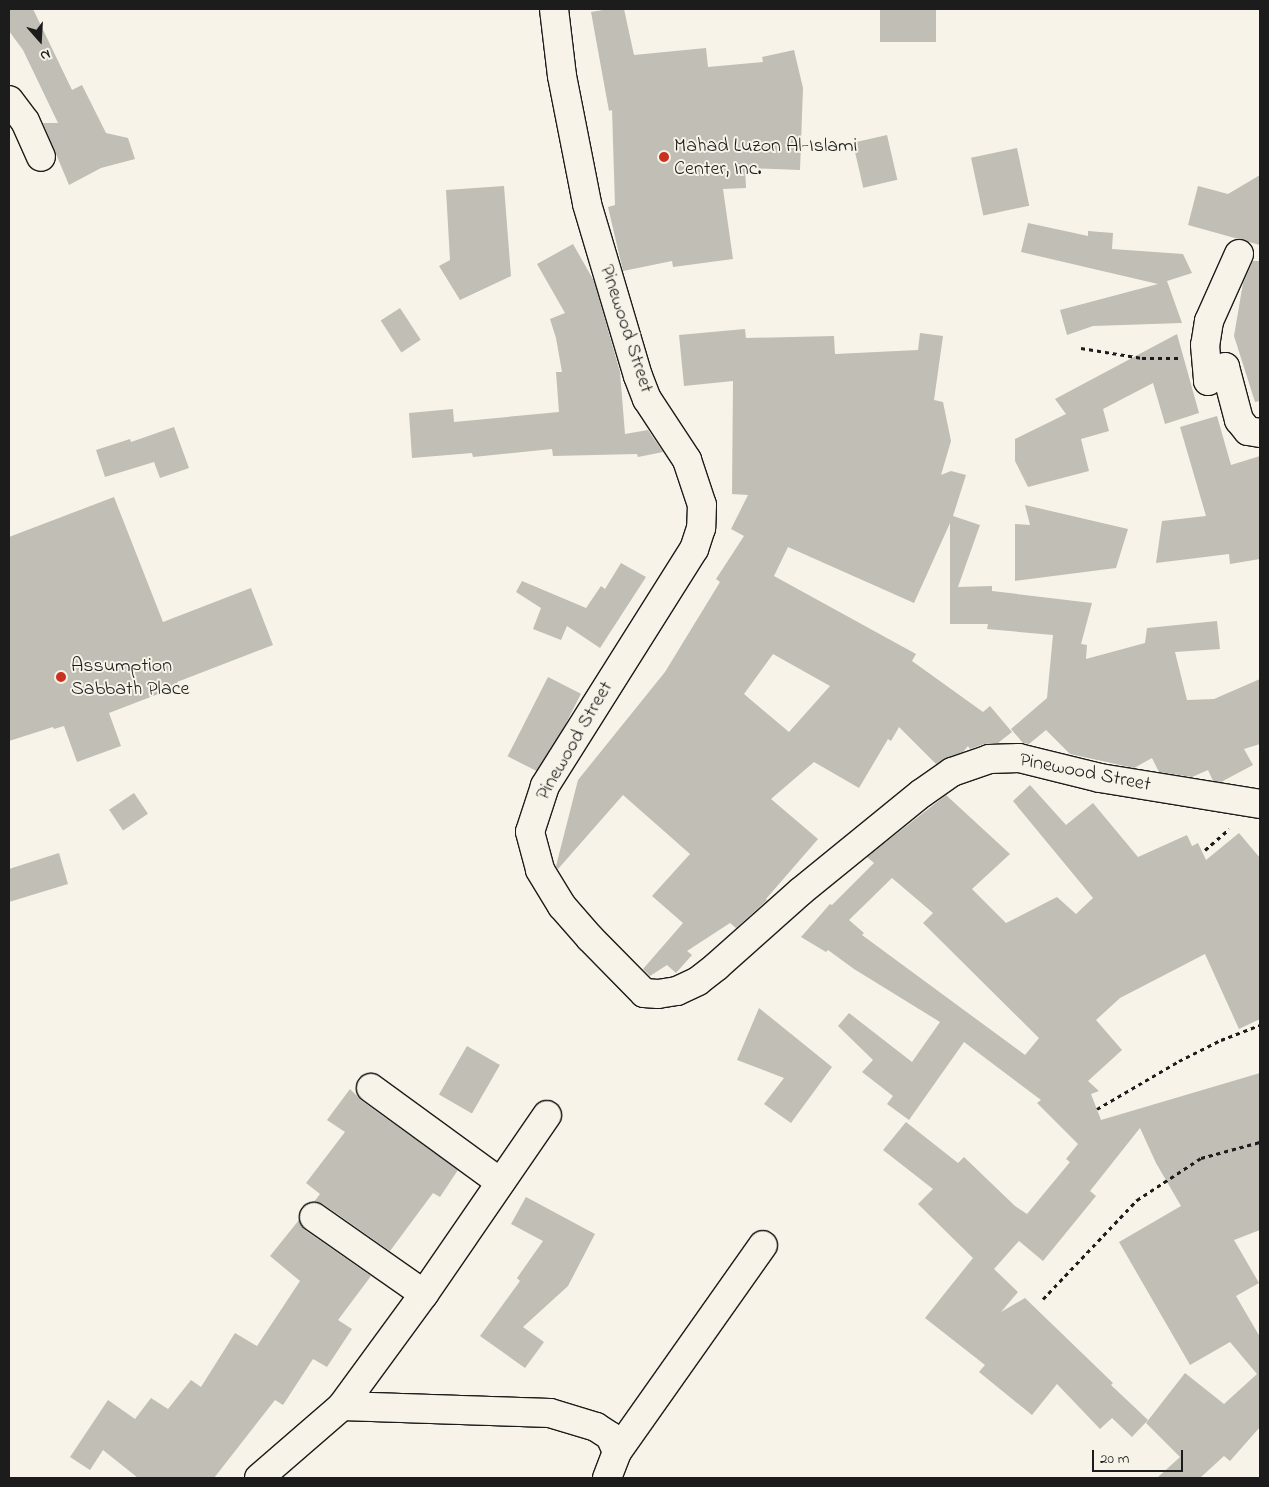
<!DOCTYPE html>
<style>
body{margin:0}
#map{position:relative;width:1269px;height:1487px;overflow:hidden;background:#f7f3e8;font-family:"Indie Flower",sans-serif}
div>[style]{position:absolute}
.building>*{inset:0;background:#c0beb5;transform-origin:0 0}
.path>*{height:3px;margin-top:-1.5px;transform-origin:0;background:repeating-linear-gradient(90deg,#1c1c1c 0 4px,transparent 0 8px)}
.roads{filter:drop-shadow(1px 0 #1c1c1c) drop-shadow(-1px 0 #1c1c1c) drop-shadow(0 1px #1c1c1c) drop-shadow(0 -1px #1c1c1c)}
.minor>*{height:28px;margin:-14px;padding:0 14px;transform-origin:14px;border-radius:14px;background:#f7f3e8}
.dots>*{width:14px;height:14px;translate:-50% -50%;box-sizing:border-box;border:2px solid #f7f3e8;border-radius:50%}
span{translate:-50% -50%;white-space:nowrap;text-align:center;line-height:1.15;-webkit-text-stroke:4px #f7f3e8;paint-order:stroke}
.poi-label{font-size:20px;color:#1c1c1c}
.left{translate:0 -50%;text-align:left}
.street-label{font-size:20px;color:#1c1c1c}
.frame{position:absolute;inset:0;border:10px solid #1c1c1c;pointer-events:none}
.north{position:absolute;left:15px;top:15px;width:50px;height:50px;-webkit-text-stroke:4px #f7f3e8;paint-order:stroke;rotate:161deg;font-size:14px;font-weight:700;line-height:20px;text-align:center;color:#1c1c1c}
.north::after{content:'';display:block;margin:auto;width:18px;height:22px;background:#1c1c1c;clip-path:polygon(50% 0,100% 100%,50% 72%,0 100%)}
.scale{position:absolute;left:1092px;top:1450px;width:91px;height:22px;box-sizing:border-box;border:2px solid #1c1c1c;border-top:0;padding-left:6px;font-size:15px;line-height:18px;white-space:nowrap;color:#1c1c1c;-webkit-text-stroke:4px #f7f3e8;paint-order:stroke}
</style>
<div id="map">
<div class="building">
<div style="clip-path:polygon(9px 9px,33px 9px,72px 90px,82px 85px,106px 133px,128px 138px,135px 159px,101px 168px,69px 185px,43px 123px,58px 123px,23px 50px,9px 31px)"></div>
<div style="clip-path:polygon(609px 9px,624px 9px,634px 55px,706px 48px,708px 67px,763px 62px,762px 57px,794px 50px,803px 88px,800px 170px,745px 168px,746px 188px,723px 189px,733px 259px,673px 267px,672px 261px,623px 271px,608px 207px,615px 205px,612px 110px,609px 111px,591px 12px)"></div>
<div style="left:880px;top:9px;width:56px;height:33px"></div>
<div style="left:887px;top:135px;width:46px;height:35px;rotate:77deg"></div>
<div style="left:1017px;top:148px;width:59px;height:47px;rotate:78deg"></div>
<div style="clip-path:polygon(1260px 175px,1260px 245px,1188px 225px,1198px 186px,1228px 194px)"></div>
<div style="clip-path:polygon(504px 186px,511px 276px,460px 300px,439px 266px,450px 260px,446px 190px)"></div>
<div style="clip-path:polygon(1028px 223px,1088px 236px,1088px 231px,1113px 233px,1112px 249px,1183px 254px,1192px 273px,1167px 281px,1182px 323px,1093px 326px,1067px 335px,1060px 310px,1158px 284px,1021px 252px)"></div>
<div style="clip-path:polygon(573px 244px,594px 281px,620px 372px,625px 434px,648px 430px,663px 452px,638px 457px,637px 454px,553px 456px,552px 449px,473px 457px,472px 453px,412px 458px,409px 413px,453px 409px,454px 422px,559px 412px,556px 372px,562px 372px,556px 338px,550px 319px,565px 313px,537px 264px)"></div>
<div style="clip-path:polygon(1253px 261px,1260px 261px,1260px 401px,1255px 402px,1234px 336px,1243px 283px)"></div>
<div style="left:400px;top:308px;width:38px;height:23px;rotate:57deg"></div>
<div style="clip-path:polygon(evenodd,745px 329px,746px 338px,834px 336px,835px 354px,918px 350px,920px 333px,943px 336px,934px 400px,943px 402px,951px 441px,941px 475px,951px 471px,966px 475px,953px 516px,980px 525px,958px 587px,992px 586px,992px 591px,1092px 603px,1081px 644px,1087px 645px,1086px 659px,1145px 643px,1147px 628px,1217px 621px,1220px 649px,1175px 652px,1187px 700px,1214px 699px,1260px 679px,1260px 744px,1244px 749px,1253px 765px,1221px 782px,1213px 781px,1208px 770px,1192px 777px,1159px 772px,1152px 758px,1134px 768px,1070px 754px,1046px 730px,1029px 744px,1023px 743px,1011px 729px,1047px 698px,1053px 635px,987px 629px,988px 624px,950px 624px,950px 523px,914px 603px,788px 547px,774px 576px,916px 654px,912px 661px,983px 712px,990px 706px,1012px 732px,998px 743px,984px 744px,970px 749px,968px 746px,963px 752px,936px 764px,899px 727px,891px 741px,888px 739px,859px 788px,814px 762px,771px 799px,818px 839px,766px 899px,767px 900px,736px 928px,730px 923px,687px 951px,692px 955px,676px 973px,667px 965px,650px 976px,643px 969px,683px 923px,652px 896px,690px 854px,623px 795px,558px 869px,556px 866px,578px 780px,665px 672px,720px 582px,716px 579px,744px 536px,731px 529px,748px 495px,732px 494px,733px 381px,684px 386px,679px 335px,745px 329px,773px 654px,830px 686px,789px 732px,744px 694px,773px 654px)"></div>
<div style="clip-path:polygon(1177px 334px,1199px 413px,1165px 424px,1153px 383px,1103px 409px,1109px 431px,1081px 439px,1089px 471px,1028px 487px,1015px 461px,1015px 439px,1066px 414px,1055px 399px)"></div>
<div style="clip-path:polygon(1217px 416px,1231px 465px,1260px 456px,1260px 559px,1230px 564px,1229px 554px,1156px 563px,1162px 521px,1206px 516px,1180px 427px)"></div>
<div style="clip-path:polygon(174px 427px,189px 468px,160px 478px,154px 462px,105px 477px,96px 450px,130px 439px,131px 442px)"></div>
<div style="clip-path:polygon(114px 497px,163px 622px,251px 588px,273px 645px,177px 682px,179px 686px,109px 713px,121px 746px,77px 762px,64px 726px,54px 729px,53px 727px,9px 741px,9px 537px)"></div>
<div style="clip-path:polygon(1025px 505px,1128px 529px,1116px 568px,1015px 581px,1015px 524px,1030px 525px)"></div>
<div style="clip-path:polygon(621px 563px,646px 577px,600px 648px,567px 626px,561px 640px,533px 629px,541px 608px,516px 592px,522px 581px,586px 608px,601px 586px,605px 589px)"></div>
<div style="left:548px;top:677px;width:37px;height:89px;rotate:27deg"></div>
<div style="clip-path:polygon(evenodd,1030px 785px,1066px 825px,1093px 803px,1138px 857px,1187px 835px,1192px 846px,1198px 843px,1206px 860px,1239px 833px,1260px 858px,1260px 1019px,1239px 1029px,1205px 954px,1120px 998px,1096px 1020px,1122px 1050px,1088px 1081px,1099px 1091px,1091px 1094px,1101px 1120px,1260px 1073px,1260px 1230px,1234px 1240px,1259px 1283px,1236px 1296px,1260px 1337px,1260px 1427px,1230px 1461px,1224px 1456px,1200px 1478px,1157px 1478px,1180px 1457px,1146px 1423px,1185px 1373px,1224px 1404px,1257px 1374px,1230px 1342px,1190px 1365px,1119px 1242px,1181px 1206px,1156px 1163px,1140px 1128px,1090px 1191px,1096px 1196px,1043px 1261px,1019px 1241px,994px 1269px,1018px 1292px,1001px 1312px,1025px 1298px,1113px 1383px,1111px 1385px,1148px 1420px,1132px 1437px,1112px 1418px,1100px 1429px,1057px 1384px,1032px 1415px,979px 1372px,985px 1365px,925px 1318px,973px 1258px,918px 1204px,933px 1189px,883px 1150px,906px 1122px,958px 1163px,964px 1157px,1015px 1206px,1027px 1214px,1070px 1162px,1066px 1159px,1078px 1144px,1037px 1103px,1041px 1100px,964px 1042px,909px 1120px,887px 1104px,893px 1096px,862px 1072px,873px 1060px,838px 1026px,849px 1013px,912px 1062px,940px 1022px,854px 969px,828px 950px,826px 952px,801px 937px,830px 904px,832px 905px,874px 863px,867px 857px,946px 795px,1010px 854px,972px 889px,1006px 923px,1057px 897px,1076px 914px,1093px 898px,1013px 801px,1030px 785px,892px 878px,933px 913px,923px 923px,1039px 1038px,1025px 1055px,862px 935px,864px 933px,849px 920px,892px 878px)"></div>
<div style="left:134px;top:793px;width:25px;height:30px;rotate:56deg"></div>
<div style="clip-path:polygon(59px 853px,68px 884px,9px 902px,9px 869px)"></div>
<div style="clip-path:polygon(759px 1008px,832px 1067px,791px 1123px,764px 1104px,784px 1078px,737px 1060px)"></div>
<div style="left:467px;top:1046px;width:38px;height:56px;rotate:30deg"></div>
<div style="clip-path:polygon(350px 1089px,362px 1101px,458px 1170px,440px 1197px,433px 1193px,390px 1251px,323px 1204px,314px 1202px,320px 1194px,306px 1183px,345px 1132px,327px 1120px)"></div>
<div style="clip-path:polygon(526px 1197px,595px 1234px,568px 1286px,523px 1327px,544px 1342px,525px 1368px,480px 1336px,520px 1281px,517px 1278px,543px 1241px,511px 1224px)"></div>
<div style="clip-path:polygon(299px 1220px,305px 1230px,371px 1276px,338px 1320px,352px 1329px,327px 1367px,313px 1359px,283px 1405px,275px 1400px,214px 1478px,138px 1478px,103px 1450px,90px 1470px,70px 1457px,108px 1400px,135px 1419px,151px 1398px,168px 1409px,191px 1380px,201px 1387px,235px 1333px,257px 1346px,300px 1281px,270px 1256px)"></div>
</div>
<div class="path">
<div style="left:1081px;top:348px;width:62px;rotate:9.3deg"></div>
<div style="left:1142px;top:358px;width:36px"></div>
<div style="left:1205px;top:850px;width:32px;rotate:-41deg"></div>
<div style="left:1097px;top:1109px;width:95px;rotate:-30.3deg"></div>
<div style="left:1179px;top:1061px;width:47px;rotate:-26.6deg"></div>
<div style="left:1221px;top:1040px;width:42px;rotate:-21deg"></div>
<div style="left:1043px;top:1299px;width:137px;rotate:-46.5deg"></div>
<div style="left:1137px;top:1200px;width:77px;rotate:-33.3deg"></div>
<div style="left:1201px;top:1158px;width:61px;rotate:-15.2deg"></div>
</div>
<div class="roads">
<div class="minor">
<div style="left:554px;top:9px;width:67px;rotate:83.2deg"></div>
<div style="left:562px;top:76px;width:130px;rotate:78.9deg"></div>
<div style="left:587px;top:204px;width:179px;rotate:73.5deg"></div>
<div style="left:638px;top:376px;width:25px;rotate:69deg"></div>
<div style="left:647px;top:399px;width:73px;rotate:56.7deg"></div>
<div style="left:687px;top:460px;width:47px;rotate:71.6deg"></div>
<div style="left:702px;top:505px;width:23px;rotate:92deg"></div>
<div style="left:701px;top:528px;width:22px;rotate:108deg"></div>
<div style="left:694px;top:549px;width:280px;rotate:122.2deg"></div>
<div style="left:545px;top:786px;width:48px;rotate:108.1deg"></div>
<div style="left:530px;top:832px;width:39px;rotate:75deg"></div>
<div style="left:540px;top:870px;width:42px;rotate:58.6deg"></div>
<div style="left:562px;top:906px;width:43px;rotate:48.8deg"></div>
<div style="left:590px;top:938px;width:77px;rotate:45.5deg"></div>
<div style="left:644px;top:993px;width:14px;rotate:4deg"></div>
<div style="left:658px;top:994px;width:19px;rotate:-9deg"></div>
<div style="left:677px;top:991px;width:23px;rotate:-25deg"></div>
<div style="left:698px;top:981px;width:24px;rotate:-38deg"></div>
<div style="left:717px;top:966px;width:111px;rotate:-41.7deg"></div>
<div style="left:800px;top:892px;width:157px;rotate:-39.1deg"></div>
<div style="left:922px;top:793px;width:37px;rotate:-35deg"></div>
<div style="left:952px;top:772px;width:39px;rotate:-19deg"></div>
<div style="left:989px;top:759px;width:30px;rotate:-2deg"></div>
<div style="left:1019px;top:758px;width:83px;rotate:13.9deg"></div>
<div style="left:1100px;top:778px;width:162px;rotate:9.2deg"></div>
<div style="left:9px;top:100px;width:26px;rotate:53deg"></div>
<div style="left:25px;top:121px;width:39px;rotate:66deg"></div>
<div style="left:1239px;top:254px;width:73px;rotate:114.1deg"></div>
<div style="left:1209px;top:321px;width:24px;rotate:99deg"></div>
<div style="left:1205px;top:345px;width:36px;rotate:85deg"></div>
<div style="left:1208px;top:381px;width:22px;rotate:-39deg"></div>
<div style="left:1225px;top:367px;width:55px;rotate:75.2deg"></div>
<div style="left:1239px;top:420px;width:14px;rotate:51deg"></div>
<div style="left:1248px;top:431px;width:12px;rotate:9deg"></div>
<div style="left:371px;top:1088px;width:160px;rotate:36.1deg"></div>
<div style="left:314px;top:1217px;width:134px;rotate:35deg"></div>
<div style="left:342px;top:1406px;width:208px;rotate:1.9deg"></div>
<div style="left:550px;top:1413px;width:48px;rotate:16.9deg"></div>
<div style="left:596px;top:1427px;width:17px;rotate:33deg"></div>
<div style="left:610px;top:1436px;width:17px;rotate:66deg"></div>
<div style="left:259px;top:1478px;width:110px;rotate:-40.9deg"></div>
<div style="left:342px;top:1406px;width:139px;rotate:-53.8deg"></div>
<div style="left:424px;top:1294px;width:217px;rotate:-55.5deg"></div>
<div style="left:607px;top:1478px;width:28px;rotate:-69deg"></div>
<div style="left:617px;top:1452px;width:253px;rotate:-54.8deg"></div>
</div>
</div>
<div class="dots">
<div style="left:664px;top:157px;background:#c8321e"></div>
<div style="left:61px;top:677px;background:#c8321e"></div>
</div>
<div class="poi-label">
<span class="left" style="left:674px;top:158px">Mahad Luzon Al-Islami<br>Center, Inc.</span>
<span class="left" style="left:71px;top:678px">Assumption<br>Sabbath Place</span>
</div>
<div class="street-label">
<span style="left:626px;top:329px;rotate:72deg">Pinewood Street</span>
<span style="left:575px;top:741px;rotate:-60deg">Pinewood Street</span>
<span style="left:1085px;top:773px;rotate:11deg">Pinewood Street</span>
</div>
<div class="frame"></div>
<div class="north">N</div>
<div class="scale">20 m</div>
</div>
